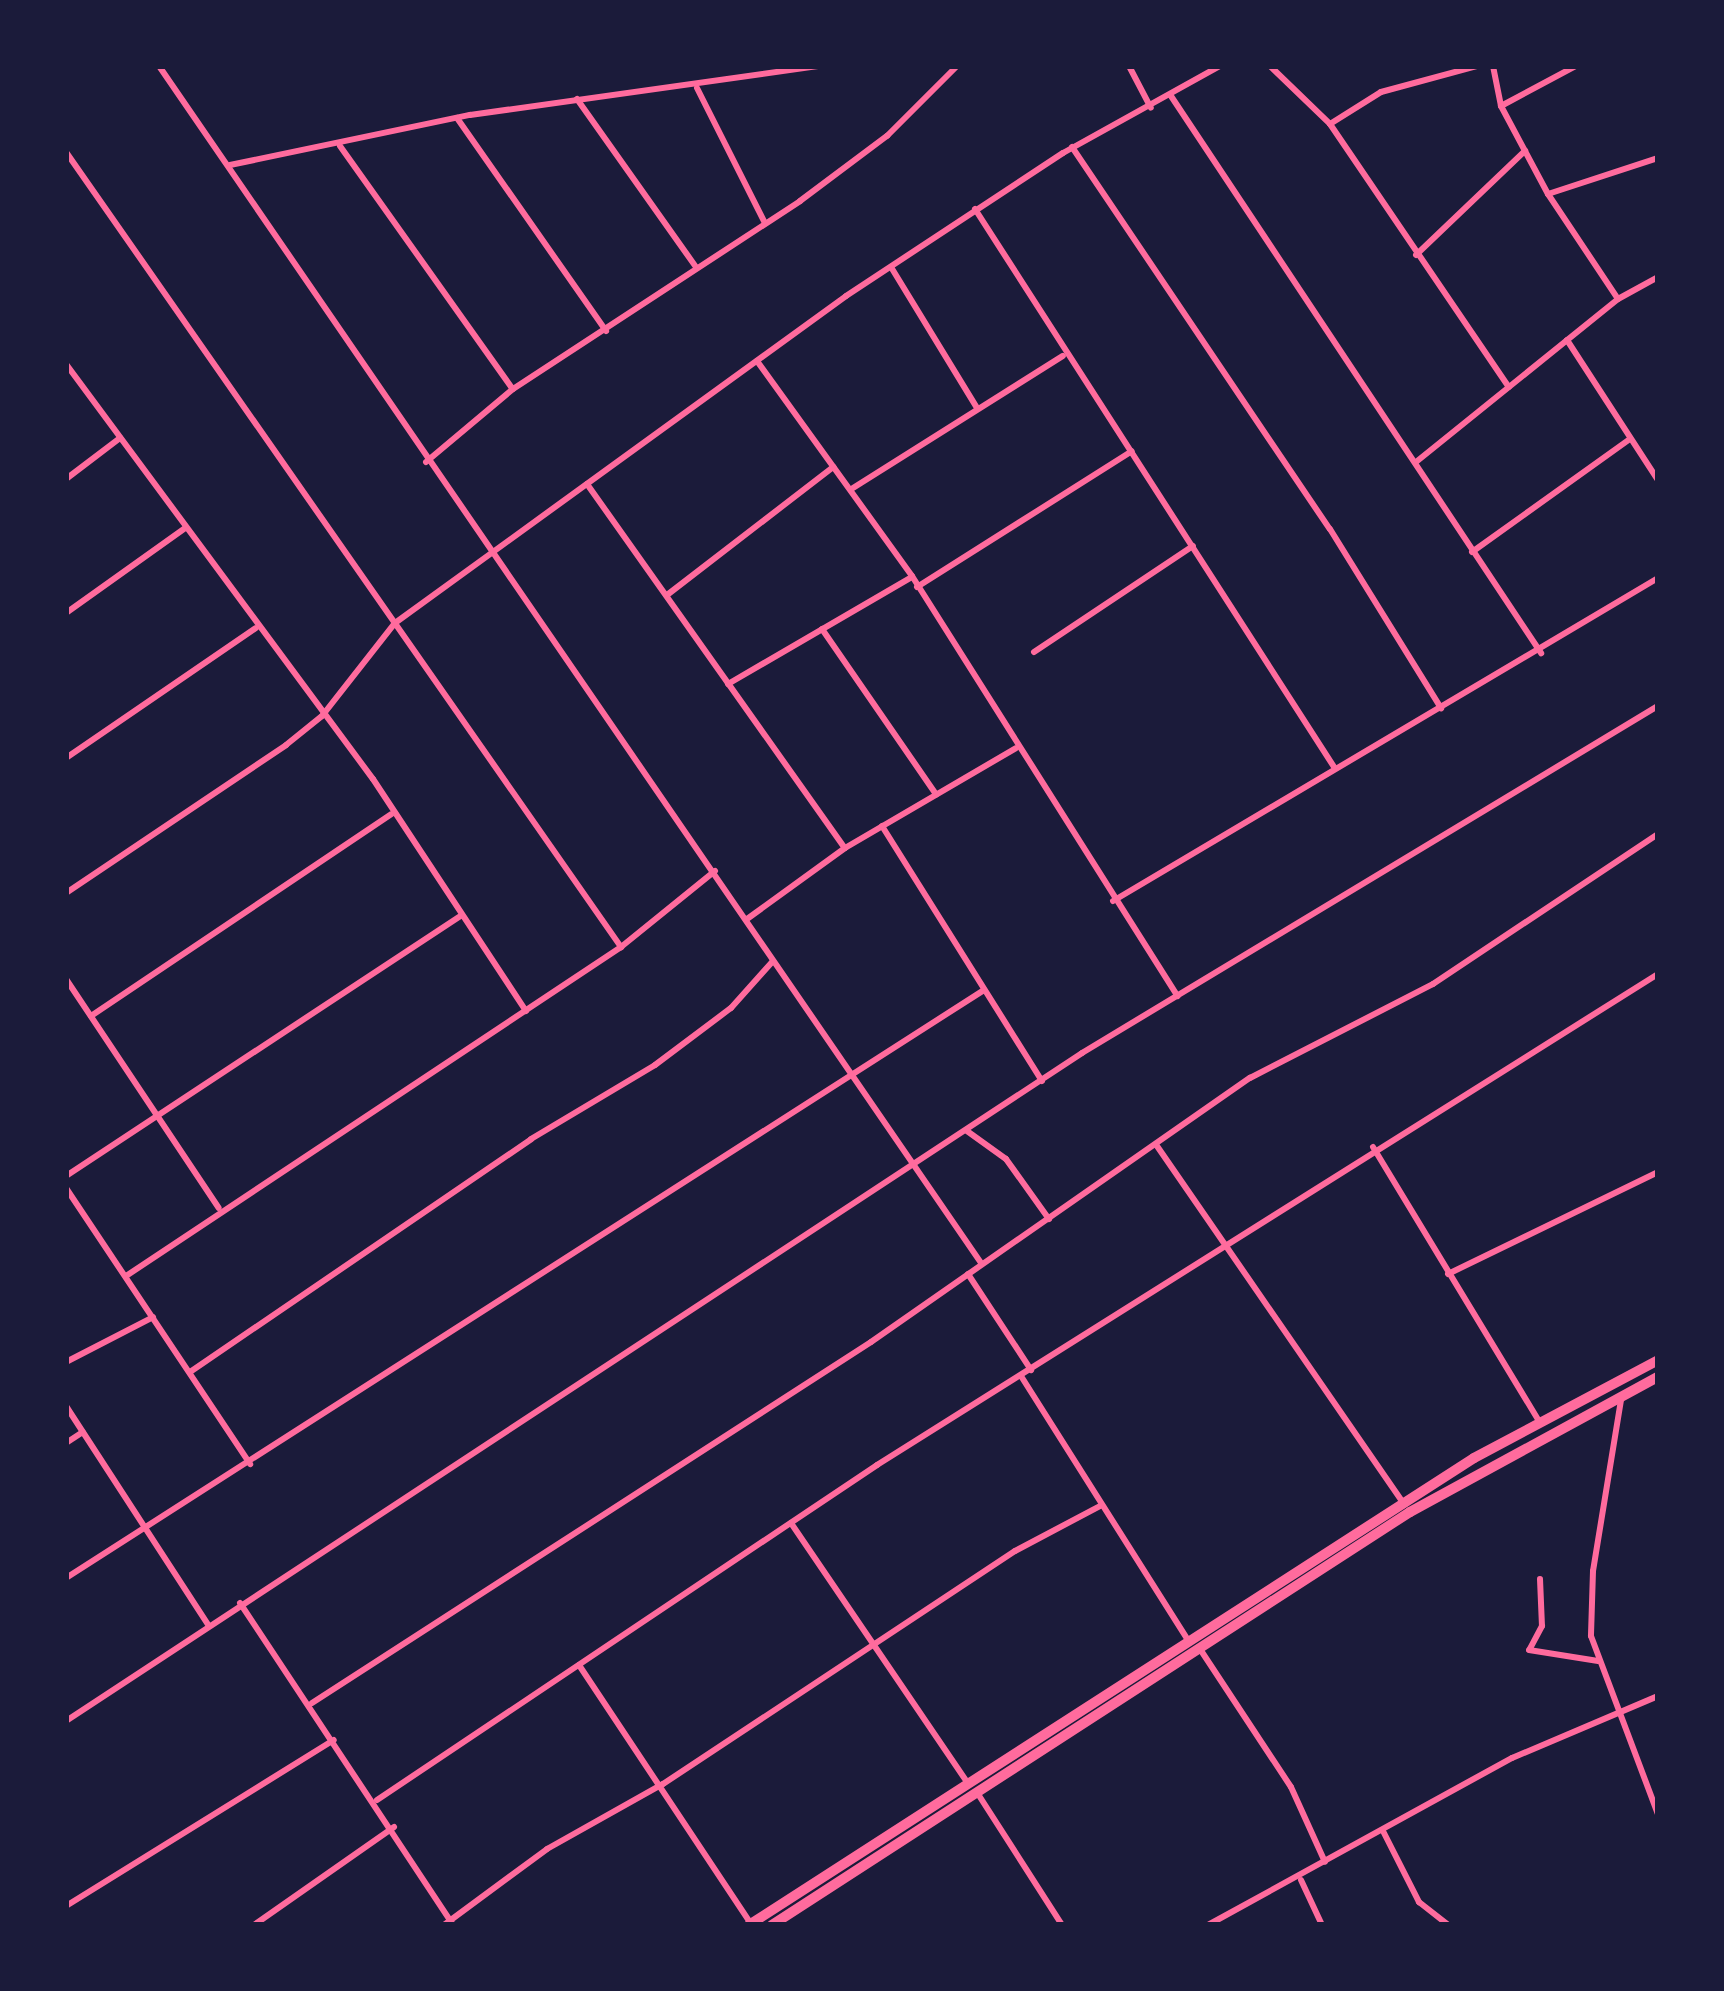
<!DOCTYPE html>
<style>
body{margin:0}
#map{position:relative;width:1724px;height:1991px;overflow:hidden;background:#1b1b3a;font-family:Figtree,sans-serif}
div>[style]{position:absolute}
.minor>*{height:6px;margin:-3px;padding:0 3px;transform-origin:3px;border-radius:3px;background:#ff6b9d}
.trunk>*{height:10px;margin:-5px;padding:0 5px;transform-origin:5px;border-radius:5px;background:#ff6b9d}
span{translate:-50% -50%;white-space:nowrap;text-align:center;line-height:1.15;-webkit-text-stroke:9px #1b1b3a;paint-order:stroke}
.frame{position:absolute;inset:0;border:69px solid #1b1b3a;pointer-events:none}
</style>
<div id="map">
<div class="minor">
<div style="left:159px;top:66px;width:1452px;rotate:55.52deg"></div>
<div style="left:1129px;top:66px;width:47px;rotate:62.4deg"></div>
<div style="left:1270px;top:66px;width:83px;rotate:44deg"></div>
<div style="left:1330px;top:124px;width:318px;rotate:55.8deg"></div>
<div style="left:1493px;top:66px;width:41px;rotate:78.7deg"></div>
<div style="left:1501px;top:106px;width:100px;rotate:61.9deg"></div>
<div style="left:1548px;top:194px;width:126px;rotate:56.3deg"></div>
<div style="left:697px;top:88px;width:151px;rotate:63.3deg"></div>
<div style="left:1171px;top:96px;width:669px;rotate:56.4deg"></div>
<div style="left:577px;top:99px;width:206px;rotate:54.7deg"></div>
<div style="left:1501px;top:106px;width:85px;rotate:-28.1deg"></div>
<div style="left:457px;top:118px;width:260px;rotate:55deg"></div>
<div style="left:1330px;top:124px;width:60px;rotate:-32.1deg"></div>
<div style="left:1381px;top:92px;width:99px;rotate:-15.2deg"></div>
<div style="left:340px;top:146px;width:298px;rotate:54.6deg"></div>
<div style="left:1072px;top:147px;width:461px;rotate:56deg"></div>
<div style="left:1330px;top:529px;width:211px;rotate:58.2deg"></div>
<div style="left:66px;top:152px;width:970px;rotate:55.08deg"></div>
<div style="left:230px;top:165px;width:245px;rotate:-11.8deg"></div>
<div style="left:470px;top:115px;width:353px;rotate:-8deg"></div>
<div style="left:1548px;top:194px;width:116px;rotate:-18.1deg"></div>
<div style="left:975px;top:209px;width:664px;rotate:57.24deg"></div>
<div style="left:1416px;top:255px;width:151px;rotate:-43.7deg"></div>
<div style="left:891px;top:267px;width:165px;rotate:58.6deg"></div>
<div style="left:1567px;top:340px;width:167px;rotate:57deg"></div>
<div style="left:757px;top:361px;width:265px;rotate:54.2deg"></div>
<div style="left:912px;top:576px;width:497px;rotate:57.7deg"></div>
<div style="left:66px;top:364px;width:516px;rotate:53.51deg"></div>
<div style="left:373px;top:779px;width:278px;rotate:56.6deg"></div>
<div style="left:426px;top:462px;width:114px;rotate:-40deg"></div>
<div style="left:513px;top:389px;width:343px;rotate:-33.2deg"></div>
<div style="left:800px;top:201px;width:109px;rotate:-36.8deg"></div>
<div style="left:887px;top:136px;width:99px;rotate:-45deg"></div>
<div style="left:1416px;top:462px;width:260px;rotate:-38.9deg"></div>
<div style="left:1618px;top:299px;width:46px;rotate:-28.8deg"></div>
<div style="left:66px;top:479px;width:68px;rotate:-37.2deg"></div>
<div style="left:587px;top:484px;width:446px;rotate:54.7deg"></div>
<div style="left:853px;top:488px;width:248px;rotate:-32.2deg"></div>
<div style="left:1472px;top:552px;width:194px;rotate:-35.6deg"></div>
<div style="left:917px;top:587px;width:254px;rotate:-32.3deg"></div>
<div style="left:667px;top:595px;width:210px;rotate:-37.6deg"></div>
<div style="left:66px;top:613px;width:146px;rotate:-35.5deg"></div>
<div style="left:822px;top:629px;width:201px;rotate:55.4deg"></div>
<div style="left:1034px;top:652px;width:191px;rotate:-33.7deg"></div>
<div style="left:728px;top:684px;width:213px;rotate:-30.2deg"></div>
<div style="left:66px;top:758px;width:230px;rotate:-34.4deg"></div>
<div style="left:882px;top:826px;width:301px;rotate:57.9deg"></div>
<div style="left:66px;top:893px;width:265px;rotate:-33.9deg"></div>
<div style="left:286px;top:745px;width:46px;rotate:-38.9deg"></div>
<div style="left:322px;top:716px;width:118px;rotate:-51.9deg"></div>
<div style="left:395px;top:623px;width:557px;rotate:-35.94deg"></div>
<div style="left:846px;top:296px;width:260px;rotate:-33.4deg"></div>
<div style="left:1063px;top:153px;width:179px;rotate:-29deg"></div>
<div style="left:1113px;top:901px;width:634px;rotate:-30.65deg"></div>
<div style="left:747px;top:919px;width:121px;rotate:-35.9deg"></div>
<div style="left:845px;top:848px;width:198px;rotate:-30.3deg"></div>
<div style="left:66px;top:979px;width:275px;rotate:56.3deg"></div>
<div style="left:91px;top:1016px;width:362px;rotate:-33.9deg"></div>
<div style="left:967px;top:1131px;width:48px;rotate:35.7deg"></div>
<div style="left:1006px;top:1159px;width:74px;rotate:54.4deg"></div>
<div style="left:1157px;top:1146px;width:434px;rotate:55.4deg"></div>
<div style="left:1373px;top:1147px;width:320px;rotate:58.8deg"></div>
<div style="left:66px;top:1176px;width:472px;rotate:-33.4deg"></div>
<div style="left:66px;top:1188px;width:332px;rotate:56.3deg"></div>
<div style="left:968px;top:1274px;width:115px;rotate:56.7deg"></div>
<div style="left:1448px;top:1274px;width:233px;rotate:-25.9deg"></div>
<div style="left:126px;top:1276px;width:594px;rotate:-33.61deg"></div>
<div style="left:621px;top:947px;width:121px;rotate:-39deg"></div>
<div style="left:66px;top:1362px;width:98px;rotate:-27.3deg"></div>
<div style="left:190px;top:1372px;width:413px;rotate:-34.3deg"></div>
<div style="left:531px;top:1139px;width:144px;rotate:-30.8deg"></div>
<div style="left:655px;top:1065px;width:95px;rotate:-36.9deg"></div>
<div style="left:731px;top:1008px;width:63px;rotate:-48.2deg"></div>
<div style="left:1021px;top:1376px;width:311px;rotate:57.7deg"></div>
<div style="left:1621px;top:1400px;width:173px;rotate:99.3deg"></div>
<div style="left:1593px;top:1571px;width:65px;rotate:91.8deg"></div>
<div style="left:1591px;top:1636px;width:190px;rotate:69.4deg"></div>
<div style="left:66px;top:1406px;width:262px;rotate:57deg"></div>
<div style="left:66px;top:1443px;width:20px;rotate:-33deg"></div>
<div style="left:791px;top:1523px;width:313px;rotate:55.8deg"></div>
<div style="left:66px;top:1578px;width:1090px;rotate:-32.64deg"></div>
<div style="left:1540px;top:1579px;width:47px;rotate:87.6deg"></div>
<div style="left:1542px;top:1626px;width:27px;rotate:118deg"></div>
<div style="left:1529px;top:1650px;width:70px;rotate:9.1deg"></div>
<div style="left:240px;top:1603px;width:386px;rotate:56.5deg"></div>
<div style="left:1200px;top:1649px;width:165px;rotate:56.6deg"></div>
<div style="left:1291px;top:1787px;width:82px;rotate:65.6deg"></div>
<div style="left:579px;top:1665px;width:309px;rotate:56.4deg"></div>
<div style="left:312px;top:1703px;width:665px;rotate:-32.85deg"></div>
<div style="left:871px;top:1342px;width:462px;rotate:-34.9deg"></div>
<div style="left:1250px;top:1078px;width:206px;rotate:-27.2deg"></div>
<div style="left:1433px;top:984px;width:270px;rotate:-33.7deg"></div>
<div style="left:66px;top:1721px;width:1216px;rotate:-33.32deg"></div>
<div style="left:1082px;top:1053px;width:672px;rotate:-31.07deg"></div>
<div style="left:978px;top:1794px;width:156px;rotate:57.3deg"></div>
<div style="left:377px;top:1800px;width:602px;rotate:-33.82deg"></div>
<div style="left:877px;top:1465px;width:923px;rotate:-32.16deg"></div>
<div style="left:1383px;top:1831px;width:80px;rotate:63.1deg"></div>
<div style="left:1419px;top:1902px;width:37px;rotate:38deg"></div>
<div style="left:1301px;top:1880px;width:50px;rotate:65deg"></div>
<div style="left:66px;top:1906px;width:315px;rotate:-31.8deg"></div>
<div style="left:254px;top:1925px;width:171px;rotate:-35deg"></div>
<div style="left:444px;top:1925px;width:128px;rotate:-36.4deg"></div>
<div style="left:547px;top:1849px;width:133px;rotate:-29.3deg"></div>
<div style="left:663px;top:1784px;width:422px;rotate:-33.5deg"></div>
<div style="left:1015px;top:1551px;width:96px;rotate:-27.9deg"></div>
<div style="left:1208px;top:1925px;width:347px;rotate:-28.8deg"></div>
<div style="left:1512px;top:1758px;width:159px;rotate:-23deg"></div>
</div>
<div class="trunk">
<div style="left:749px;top:1925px;width:862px;rotate:-32.79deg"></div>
<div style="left:1474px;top:1458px;width:208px;rotate:-28deg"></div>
<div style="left:772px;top:1925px;width:760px;rotate:-32.92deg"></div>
<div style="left:1410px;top:1512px;width:282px;rotate:-28.6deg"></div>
</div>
<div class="frame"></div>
</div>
